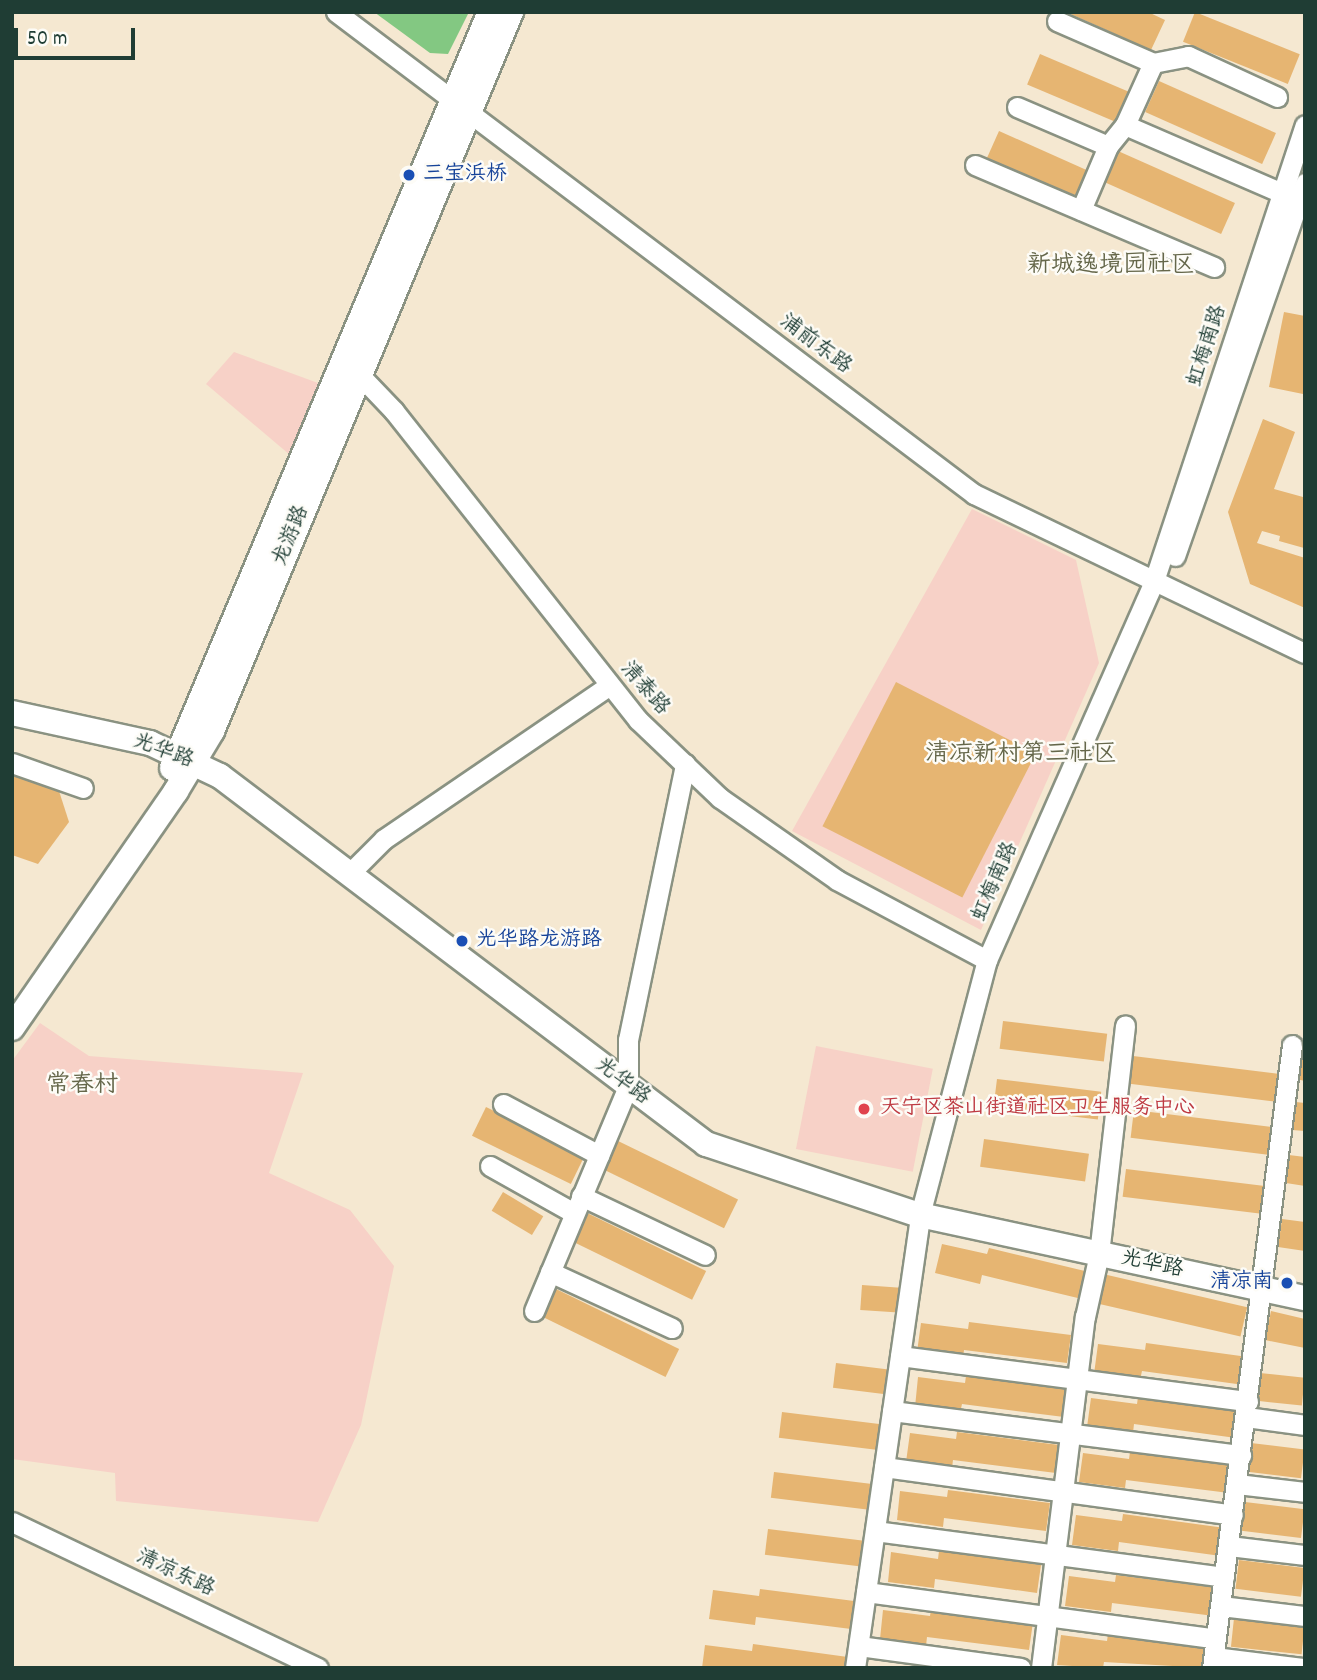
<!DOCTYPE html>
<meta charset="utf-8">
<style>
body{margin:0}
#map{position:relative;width:1317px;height:1680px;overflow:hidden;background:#f5e8d1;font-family:Dekko,"LXGW WenKai TC",sans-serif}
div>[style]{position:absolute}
.built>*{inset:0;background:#f7d1c7;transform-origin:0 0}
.green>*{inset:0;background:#83c882}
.building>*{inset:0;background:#e6b572;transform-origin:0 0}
.roads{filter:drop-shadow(2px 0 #8a9282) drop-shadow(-2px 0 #8a9282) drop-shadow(0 2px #8a9282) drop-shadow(0 -2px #8a9282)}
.minor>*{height:19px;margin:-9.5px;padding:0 9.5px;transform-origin:9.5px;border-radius:9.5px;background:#fff}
.major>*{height:24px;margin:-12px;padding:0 12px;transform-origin:12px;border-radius:12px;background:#fff}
.dots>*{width:19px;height:19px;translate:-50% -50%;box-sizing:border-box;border:4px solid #fdfcf7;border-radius:50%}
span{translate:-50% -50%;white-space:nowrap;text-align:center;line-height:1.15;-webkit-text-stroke:5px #fdfcf7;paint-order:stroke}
.transit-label{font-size:21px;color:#164399}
.left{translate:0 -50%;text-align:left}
.right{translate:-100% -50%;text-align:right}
.street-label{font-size:21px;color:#1f3d34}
.health-label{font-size:21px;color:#be3a42}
.quarter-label{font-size:24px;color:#65674a}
.frame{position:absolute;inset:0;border:14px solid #1f3d34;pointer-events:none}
.scale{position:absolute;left:14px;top:28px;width:121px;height:32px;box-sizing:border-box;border:4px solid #1f3d34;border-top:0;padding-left:9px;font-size:21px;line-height:24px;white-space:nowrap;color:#1f3d34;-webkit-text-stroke:5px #fdfcf7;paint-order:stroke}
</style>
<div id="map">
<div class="built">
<div style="clip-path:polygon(234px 352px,318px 383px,290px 455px,206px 384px)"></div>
<div style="clip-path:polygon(972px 509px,1076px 560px,1099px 663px,981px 930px,792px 831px)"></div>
<div style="clip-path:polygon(40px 1023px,89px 1056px,303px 1073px,269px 1173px,350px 1210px,394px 1266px,361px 1425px,318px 1522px,116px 1501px,115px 1473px,12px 1459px,12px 1061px)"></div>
<div style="left:816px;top:1046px;width:119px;height:105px;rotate:11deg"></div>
</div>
<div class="green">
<div style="clip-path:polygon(374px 12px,469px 12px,448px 54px,430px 53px)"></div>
</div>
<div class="building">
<div style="clip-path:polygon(1066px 12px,1148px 12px,1165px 20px,1151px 50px)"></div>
<div style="left:1195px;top:12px;width:113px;height:32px;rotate:22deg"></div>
<div style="left:1040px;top:54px;width:99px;height:33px;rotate:23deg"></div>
<div style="left:1159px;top:81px;width:128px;height:34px;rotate:24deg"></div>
<div style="left:999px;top:131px;width:97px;height:34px;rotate:24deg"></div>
<div style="left:1118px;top:151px;width:128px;height:34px;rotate:24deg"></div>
<div style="clip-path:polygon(1284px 312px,1305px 316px,1305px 399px,1303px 394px,1269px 387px)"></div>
<div style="clip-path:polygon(1263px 419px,1295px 432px,1274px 489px,1303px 497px,1305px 544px,1304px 548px,1279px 541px,1280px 536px,1262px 531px,1257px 543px,1305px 558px,1305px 608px,1250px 584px,1228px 512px)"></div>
<div style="left:896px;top:682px;width:157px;height:162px;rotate:27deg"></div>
<div style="clip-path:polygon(12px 775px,59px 791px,69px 822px,38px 864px,12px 855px)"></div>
<div style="left:1003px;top:1021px;width:105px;height:28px;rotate:7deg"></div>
<div style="clip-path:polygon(1300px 1051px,1305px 1052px,1305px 1081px,1296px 1079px)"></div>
<div style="left:1133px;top:1056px;width:146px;height:28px;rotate:7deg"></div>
<div style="left:997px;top:1079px;width:105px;height:28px;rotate:7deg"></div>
<div style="clip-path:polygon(1296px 1102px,1305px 1103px,1305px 1131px,1292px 1130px)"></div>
<div style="left:486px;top:1107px;width:110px;height:32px;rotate:26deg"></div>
<div style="left:1134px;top:1110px;width:147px;height:28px;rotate:7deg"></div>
<div style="left:614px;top:1139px;width:138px;height:32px;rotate:26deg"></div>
<div style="left:984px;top:1139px;width:106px;height:28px;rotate:8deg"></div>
<div style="clip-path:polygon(1289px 1155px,1305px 1157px,1305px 1186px,1286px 1183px)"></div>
<div style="left:1126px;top:1169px;width:146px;height:28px;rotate:7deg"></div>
<div style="left:503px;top:1192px;width:47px;height:22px;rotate:31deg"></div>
<div style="left:583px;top:1211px;width:137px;height:32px;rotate:26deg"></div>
<div style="clip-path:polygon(1282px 1219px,1305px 1222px,1305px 1251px,1278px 1247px)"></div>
<div style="clip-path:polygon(942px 1244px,987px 1254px,989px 1248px,1089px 1272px,1082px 1299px,982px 1275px,980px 1284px,935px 1273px)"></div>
<div style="left:1103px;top:1274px;width:148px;height:30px;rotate:13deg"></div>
<div style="left:862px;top:1285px;width:42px;height:25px;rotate:4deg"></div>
<div style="left:556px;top:1289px;width:137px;height:31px;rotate:26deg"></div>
<div style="clip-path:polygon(1271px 1311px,1305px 1319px,1305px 1348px,1265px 1340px)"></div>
<div style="clip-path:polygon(969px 1322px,1071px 1335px,1067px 1363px,964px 1350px,963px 1358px,917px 1352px,921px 1323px,968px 1329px)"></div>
<div style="clip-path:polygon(1146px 1343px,1248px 1357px,1244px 1385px,1142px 1371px,1140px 1380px,1094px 1374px,1098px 1344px,1145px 1350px)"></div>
<div style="left:836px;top:1363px;width:57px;height:25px;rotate:7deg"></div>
<div style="left:1260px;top:1373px;width:45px;height:28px;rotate:6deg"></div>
<div style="clip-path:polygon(966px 1376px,1068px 1390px,1064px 1417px,962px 1404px,960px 1413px,915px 1407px,918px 1377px,965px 1383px)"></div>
<div style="clip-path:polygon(1138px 1397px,1240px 1410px,1236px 1438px,1134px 1424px,1133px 1433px,1087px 1427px,1091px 1398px,1137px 1404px)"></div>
<div style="left:782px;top:1412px;width:102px;height:26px;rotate:7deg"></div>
<div style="clip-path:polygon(957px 1432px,1059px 1445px,1056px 1473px,953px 1460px,952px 1468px,906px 1462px,910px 1433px,956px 1439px)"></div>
<div style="left:1251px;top:1443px;width:54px;height:29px;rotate:7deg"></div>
<div style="clip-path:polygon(1130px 1452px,1232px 1465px,1229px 1493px,1126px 1480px,1125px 1488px,1079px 1482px,1083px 1453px,1129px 1459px)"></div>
<div style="left:774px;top:1472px;width:101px;height:26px;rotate:7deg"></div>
<div style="clip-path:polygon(948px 1490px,1050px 1503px,1046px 1531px,944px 1518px,943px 1527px,897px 1520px,900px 1491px,947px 1497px)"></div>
<div style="left:1245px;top:1502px;width:60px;height:29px;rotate:7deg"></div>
<div style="clip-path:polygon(1123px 1514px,1225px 1528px,1221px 1556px,1119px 1542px,1118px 1551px,1072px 1545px,1076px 1515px,1122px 1521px)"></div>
<div style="left:768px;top:1529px;width:101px;height:26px;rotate:7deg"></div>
<div style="clip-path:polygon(939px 1551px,1041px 1565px,1037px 1593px,935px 1579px,934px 1588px,888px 1582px,891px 1552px,938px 1559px)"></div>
<div style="left:1239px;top:1560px;width:66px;height:29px;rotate:7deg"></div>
<div style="clip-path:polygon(1116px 1575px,1218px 1588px,1214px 1616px,1112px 1603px,1111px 1612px,1065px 1606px,1069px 1576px,1115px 1582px)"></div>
<div style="clip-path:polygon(760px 1589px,862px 1602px,859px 1630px,756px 1617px,755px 1625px,709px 1619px,713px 1590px,759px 1596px)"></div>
<div style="clip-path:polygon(931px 1609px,1033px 1622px,1029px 1650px,927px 1637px,926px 1646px,880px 1639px,883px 1610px,930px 1616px)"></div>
<div style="left:1234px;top:1618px;width:71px;height:29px;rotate:6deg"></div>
<div style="clip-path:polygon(1108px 1634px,1210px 1648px,1207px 1668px,1104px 1662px,1103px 1668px,1057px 1665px,1061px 1635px,1107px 1641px)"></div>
<div style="clip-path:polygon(753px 1644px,855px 1658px,853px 1668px,702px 1668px,705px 1645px,752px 1651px)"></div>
</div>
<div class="roads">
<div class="minor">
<div style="left:336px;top:12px;width:800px;rotate:37.07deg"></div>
<div style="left:974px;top:494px;width:367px;rotate:25.7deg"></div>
<div style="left:1057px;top:21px;width:105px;rotate:23.6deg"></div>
<div style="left:1153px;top:63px;width:36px;rotate:-11deg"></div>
<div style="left:1188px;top:56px;width:98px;rotate:24.7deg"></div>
<div style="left:1017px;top:107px;width:99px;rotate:23.2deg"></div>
<div style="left:1125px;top:125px;width:171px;rotate:23.4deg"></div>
<div style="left:975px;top:165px;width:260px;rotate:23.1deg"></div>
<div style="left:1081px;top:210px;width:69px;rotate:-67.1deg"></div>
<div style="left:1108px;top:146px;width:27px;rotate:-51deg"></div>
<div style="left:1125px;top:125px;width:68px;rotate:-65.7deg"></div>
<div style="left:352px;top:367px;width:61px;rotate:46.3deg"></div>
<div style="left:394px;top:411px;width:394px;rotate:51.7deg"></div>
<div style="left:638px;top:720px;width:113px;rotate:43.6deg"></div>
<div style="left:720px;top:798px;width:143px;rotate:35deg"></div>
<div style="left:837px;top:880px;width:170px;rotate:28.1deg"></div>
<div style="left:1175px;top:556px;width:395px;rotate:-70.8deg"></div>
<div style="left:12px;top:763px;width:75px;rotate:19.4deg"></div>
<div style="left:349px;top:874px;width:49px;rotate:-45deg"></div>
<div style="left:384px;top:839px;width:273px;rotate:-34.3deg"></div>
<div style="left:503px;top:1104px;width:109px;rotate:28deg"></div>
<div style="left:490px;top:1166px;width:96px;rotate:29.2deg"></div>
<div style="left:581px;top:1196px;width:137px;rotate:25.4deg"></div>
<div style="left:550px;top:1272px;width:134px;rotate:24.7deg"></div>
<div style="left:534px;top:1311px;width:244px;rotate:-67.3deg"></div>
<div style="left:628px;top:1086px;width:46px;rotate:-90deg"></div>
<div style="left:628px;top:1040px;width:282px;rotate:-78.3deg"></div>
<div style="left:900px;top:1356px;width:351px;rotate:7.4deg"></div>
<div style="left:892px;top:1411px;width:352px;rotate:7.2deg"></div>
<div style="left:1246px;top:1417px;width:60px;rotate:7.7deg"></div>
<div style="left:884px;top:1467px;width:352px;rotate:7.8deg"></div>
<div style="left:1237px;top:1484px;width:68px;rotate:6.7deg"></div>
<div style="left:12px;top:1522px;width:339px;rotate:25.5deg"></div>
<div style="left:875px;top:1531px;width:352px;rotate:7.5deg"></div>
<div style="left:1229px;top:1546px;width:77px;rotate:6.8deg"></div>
<div style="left:866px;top:1592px;width:353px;rotate:7.6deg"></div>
<div style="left:1221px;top:1606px;width:85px;rotate:6.8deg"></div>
<div style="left:859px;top:1646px;width:163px;rotate:7.7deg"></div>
<div style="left:1214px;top:1657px;width:89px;rotate:7.1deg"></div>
<div style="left:855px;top:1668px;width:458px;rotate:-81.8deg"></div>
<div style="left:920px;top:1215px;width:264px;rotate:-75.3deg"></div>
<div style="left:987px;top:960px;width:414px;rotate:-66.2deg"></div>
<div style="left:1154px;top:581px;width:480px;rotate:-71.7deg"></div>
<div style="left:1041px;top:1668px;width:354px;rotate:-82.9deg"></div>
<div style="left:1085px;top:1317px;width:65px;rotate:-77.5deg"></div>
<div style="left:1099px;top:1254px;width:230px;rotate:-83.5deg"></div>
<div style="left:1212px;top:1668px;width:628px;rotate:-82.68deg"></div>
</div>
<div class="major">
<div style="left:12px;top:713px;width:141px;rotate:12.3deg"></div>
<div style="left:150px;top:743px;width:77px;rotate:25.2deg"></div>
<div style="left:220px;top:776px;width:610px;rotate:37.13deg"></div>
<div style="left:706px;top:1144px;width:225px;rotate:18.4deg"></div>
<div style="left:920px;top:1215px;width:394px;rotate:12.2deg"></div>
<div style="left:172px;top:768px;width:820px;rotate:-67.19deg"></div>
<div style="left:12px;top:1028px;width:288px;rotate:-55.3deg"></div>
<div style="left:176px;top:791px;width:70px;rotate:-59deg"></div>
<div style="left:212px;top:731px;width:779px;rotate:-67.42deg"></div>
</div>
</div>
<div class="dots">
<div style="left:409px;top:175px;background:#1a4fb4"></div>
<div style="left:462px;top:941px;background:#1a4fb4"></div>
<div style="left:864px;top:1109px;background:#e0444e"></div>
<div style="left:1287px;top:1283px;background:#1a4fb4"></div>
</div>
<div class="transit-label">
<span class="left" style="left:423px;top:175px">三宝浜桥</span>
<span class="left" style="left:476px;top:941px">光华路龙游路</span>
<span class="right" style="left:1273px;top:1283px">清凉南</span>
</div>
<div class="street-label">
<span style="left:815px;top:345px;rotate:37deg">浦前东路</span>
<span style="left:1208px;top:346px;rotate:-72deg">虹梅南路</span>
<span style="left:292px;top:536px;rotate:-68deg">龙游路</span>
<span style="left:644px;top:689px;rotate:49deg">清泰路</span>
<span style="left:163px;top:752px;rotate:20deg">光华路</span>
<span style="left:996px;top:882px;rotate:-66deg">虹梅南路</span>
<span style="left:622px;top:1082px;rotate:37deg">光华路</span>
<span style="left:1152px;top:1265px;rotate:12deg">光华路</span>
<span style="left:175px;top:1574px;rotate:25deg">清凉东路</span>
</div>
<div class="health-label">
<span class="left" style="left:880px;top:1109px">天宁区茶山街道社区卫生服务中心</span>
</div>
<div class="quarter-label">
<span style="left:1111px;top:267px">新城逸境园社区</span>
<span style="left:1021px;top:756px">清凉新村第三社区</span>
<span style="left:82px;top:1087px">常春村</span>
</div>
<div class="frame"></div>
<div class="scale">50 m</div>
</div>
